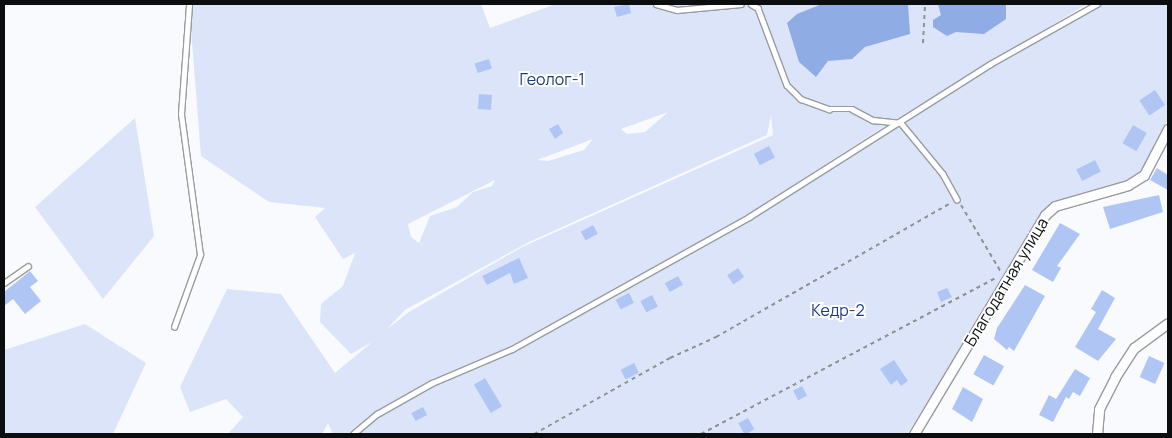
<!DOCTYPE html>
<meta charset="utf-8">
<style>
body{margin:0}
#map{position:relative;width:1172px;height:438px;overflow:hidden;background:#f8fafe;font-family:Manrope,sans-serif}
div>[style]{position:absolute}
.green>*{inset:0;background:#dbe4f8}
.water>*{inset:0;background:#90ace5}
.building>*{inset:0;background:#afc6f5;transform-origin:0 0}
.path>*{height:2px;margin-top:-1px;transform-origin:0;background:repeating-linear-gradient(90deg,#8f9093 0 4px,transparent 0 8px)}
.roads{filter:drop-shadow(1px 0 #999b9f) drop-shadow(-1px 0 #999b9f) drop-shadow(0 1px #999b9f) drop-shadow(0 -1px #999b9f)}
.lane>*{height:4.5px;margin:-2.25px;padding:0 2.25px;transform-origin:2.25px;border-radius:2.25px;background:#fff}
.street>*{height:9px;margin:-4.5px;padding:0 4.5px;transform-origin:4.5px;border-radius:4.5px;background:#fff}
span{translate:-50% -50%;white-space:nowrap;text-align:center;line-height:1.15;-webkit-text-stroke:4px #fff;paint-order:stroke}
.park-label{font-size:16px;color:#1d397c}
.street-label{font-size:16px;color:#0c0d0e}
.frame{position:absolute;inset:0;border:5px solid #0c0d0e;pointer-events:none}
</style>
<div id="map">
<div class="green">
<div style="clip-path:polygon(evenodd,189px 4px,481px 4px,490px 28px,556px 4px,1087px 4px,880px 129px,747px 215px,511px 346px,431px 380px,376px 411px,347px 434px,333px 434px,328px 423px,322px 434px,228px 434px,243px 417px,226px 399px,190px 412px,180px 387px,227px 289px,281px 294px,335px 373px,372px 342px,351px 354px,320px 322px,321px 304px,343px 286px,355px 253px,343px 259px,315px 217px,325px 208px,269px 202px,201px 156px,189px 4px,668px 112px,645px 132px,627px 134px,621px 129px,668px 112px,189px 4px,771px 115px,773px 135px,522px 247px,409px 312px,386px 330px,405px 310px,529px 242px,767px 135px,771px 115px,189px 4px,593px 139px,584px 150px,548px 161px,537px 160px,593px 139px,189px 4px,495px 180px,492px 186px,473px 192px,457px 207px,430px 216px,419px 243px,411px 237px,408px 224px,495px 180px)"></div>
<div style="clip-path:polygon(1105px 4px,1168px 4px,1168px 119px,1141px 171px,1126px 181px,1054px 203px,907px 434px,358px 434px,379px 416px,434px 385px,514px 351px,751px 219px,992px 66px)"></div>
<div style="clip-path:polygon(135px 118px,154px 236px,103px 299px,35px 207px)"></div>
<div style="clip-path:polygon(85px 324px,146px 363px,113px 434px,4px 434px,4px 350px)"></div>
</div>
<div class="water">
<div style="clip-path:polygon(822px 4px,908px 4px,910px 34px,865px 47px,852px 59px,828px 61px,816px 77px,799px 62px,787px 23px,797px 14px)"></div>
<div style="clip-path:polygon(938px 4px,1006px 4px,1006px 19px,984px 34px,956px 32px,947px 36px,933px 27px,933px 20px,941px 15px)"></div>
</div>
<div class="building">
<div style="clip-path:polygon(629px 4px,631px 13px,617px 17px,614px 7px)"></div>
<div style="left:489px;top:59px;width:10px;height:15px;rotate:73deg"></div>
<div style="left:1155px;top:90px;width:18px;height:19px;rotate:56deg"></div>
<div style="left:479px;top:94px;width:13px;height:15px;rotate:4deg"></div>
<div style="clip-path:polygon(558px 124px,563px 133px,555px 139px,549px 129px)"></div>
<div style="left:1133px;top:125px;width:16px;height:21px;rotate:30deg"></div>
<div style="left:769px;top:146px;width:13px;height:17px;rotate:63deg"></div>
<div style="left:1095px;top:160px;width:13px;height:21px;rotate:63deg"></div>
<div style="clip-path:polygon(1157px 168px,1168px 175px,1168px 190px,1150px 180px)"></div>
<div style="clip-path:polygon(1159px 195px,1163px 212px,1110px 229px,1103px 207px)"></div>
<div style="clip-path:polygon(1060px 223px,1080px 234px,1057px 266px,1061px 268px,1053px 282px,1032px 270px)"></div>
<div style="left:593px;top:225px;width:10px;height:14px;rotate:61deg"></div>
<div style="clip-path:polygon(519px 258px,528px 278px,514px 284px,510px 273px,487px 285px,482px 276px)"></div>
<div style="left:738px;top:268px;width:11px;height:13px;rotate:56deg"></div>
<div style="clip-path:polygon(30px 271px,38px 281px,30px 287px,41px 301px,25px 314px,13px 299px,4px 306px,4px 292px)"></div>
<div style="left:678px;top:276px;width:10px;height:15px;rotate:61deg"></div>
<div style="clip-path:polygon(1025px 285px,1045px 296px,1014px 351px,1009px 347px,1007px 350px,994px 339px,997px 328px)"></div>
<div style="clip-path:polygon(947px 288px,952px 297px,941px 302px,937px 292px)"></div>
<div style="clip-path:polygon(1102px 290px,1115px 298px,1098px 329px,1116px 339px,1098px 361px,1075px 347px,1096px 312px,1091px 309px)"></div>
<div style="left:629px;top:293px;width:11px;height:15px;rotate:63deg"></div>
<div style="left:652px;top:295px;width:13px;height:13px;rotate:63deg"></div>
<div style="left:984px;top:355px;width:23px;height:22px;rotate:29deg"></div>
<div style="left:1149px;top:356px;width:17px;height:23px;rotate:24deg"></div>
<div style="clip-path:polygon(894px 360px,908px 381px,901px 386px,897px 380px,891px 385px,880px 369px)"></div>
<div style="left:634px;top:363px;width:11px;height:15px;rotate:63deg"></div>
<div style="clip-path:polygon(1075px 369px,1090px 378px,1080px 396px,1073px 392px,1069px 399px,1066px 397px,1053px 422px,1039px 415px,1049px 395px,1056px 399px)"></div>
<div style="left:485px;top:378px;width:33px;height:13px;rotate:59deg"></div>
<div style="left:802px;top:386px;width:11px;height:10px;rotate:63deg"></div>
<div style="clip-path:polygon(963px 387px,983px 399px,972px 422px,952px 409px)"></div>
<div style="left:423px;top:407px;width:9px;height:13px;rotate:63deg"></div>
<div style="left:748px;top:418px;width:13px;height:11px;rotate:61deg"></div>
</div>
<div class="path">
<div style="left:923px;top:43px;width:39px;rotate:-87deg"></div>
<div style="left:961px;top:205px;width:78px;rotate:59.2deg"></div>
<div style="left:534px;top:434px;width:156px;rotate:-29.2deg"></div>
<div style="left:670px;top:358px;width:51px;rotate:-24.5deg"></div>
<div style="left:716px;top:337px;width:271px;rotate:-29.7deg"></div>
<div style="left:701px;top:434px;width:335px;rotate:-27.9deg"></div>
</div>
<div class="roads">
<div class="lane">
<div style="left:656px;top:4px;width:22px;rotate:16deg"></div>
<div style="left:677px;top:10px;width:64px;rotate:-5.4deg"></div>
<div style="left:751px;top:4px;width:8px;rotate:30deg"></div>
<div style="left:758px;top:8px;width:82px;rotate:69.4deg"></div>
<div style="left:787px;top:85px;width:20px;rotate:45deg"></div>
<div style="left:801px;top:99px;width:30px;rotate:20deg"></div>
<div style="left:829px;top:109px;width:23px"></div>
<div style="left:852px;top:109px;width:24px;rotate:28deg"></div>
<div style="left:873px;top:120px;width:28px;rotate:6deg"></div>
<div style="left:901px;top:123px;width:66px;rotate:50.5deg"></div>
<div style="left:943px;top:174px;width:29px;rotate:61deg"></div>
<div style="left:4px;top:283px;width:29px;rotate:-35deg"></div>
<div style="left:174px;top:327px;width:77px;rotate:-70.1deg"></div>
<div style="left:200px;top:255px;width:142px;rotate:-97.7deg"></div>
<div style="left:181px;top:114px;width:110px;rotate:-85.8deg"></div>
<div style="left:353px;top:434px;width:31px;rotate:-40deg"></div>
<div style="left:377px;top:414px;width:63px;rotate:-29.4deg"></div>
<div style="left:432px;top:383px;width:87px;rotate:-23deg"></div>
<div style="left:512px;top:349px;width:271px;rotate:-29.1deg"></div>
<div style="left:749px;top:217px;width:285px;rotate:-32.4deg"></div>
<div style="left:990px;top:64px;width:123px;rotate:-29.3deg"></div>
</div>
<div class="street">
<div style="left:914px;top:434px;width:255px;rotate:-59.1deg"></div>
<div style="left:1045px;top:215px;width:13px;rotate:-42deg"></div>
<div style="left:1055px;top:206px;width:76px;rotate:-16deg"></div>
<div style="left:1128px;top:185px;width:19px;rotate:-32deg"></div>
<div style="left:1144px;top:175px;width:52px;rotate:-62.4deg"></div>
<div style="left:1097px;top:434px;width:25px;rotate:-85deg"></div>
<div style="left:1099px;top:409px;width:36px;rotate:-63deg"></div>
<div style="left:1115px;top:377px;width:35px;rotate:-57deg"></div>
<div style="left:1134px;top:348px;width:42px;rotate:-36.3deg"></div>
</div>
</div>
<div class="park-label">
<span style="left:552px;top:79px">Геолог-1</span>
<span style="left:838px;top:310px">Кедр-2</span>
</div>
<div class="street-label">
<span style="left:1006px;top:282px;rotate:-59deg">Благодатная улица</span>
</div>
<div class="frame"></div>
</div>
